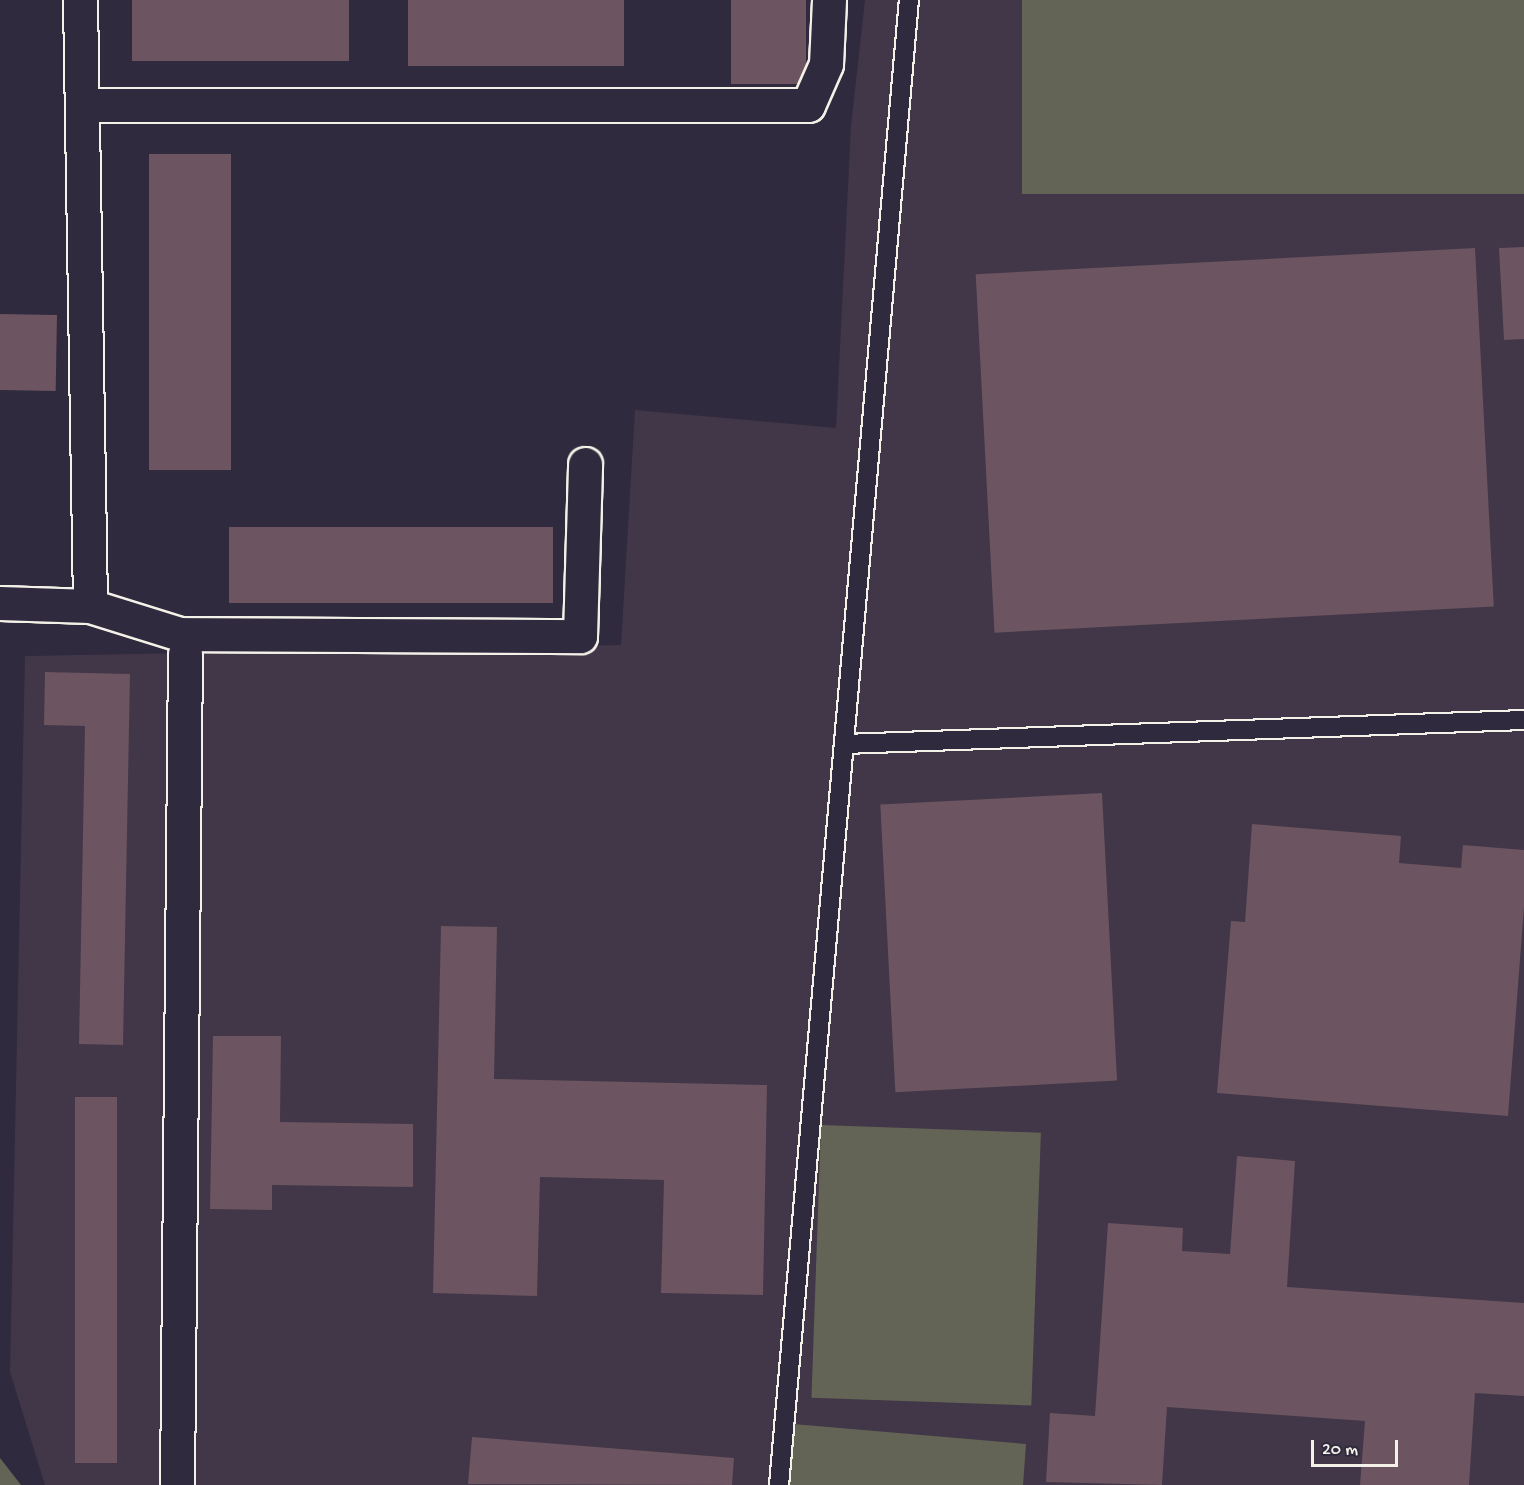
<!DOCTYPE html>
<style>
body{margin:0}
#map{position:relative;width:1524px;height:1485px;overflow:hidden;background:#2f2a3d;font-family:"Gochi Hand",sans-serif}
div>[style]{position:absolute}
.built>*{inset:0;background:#413748}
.green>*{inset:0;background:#646456;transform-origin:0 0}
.building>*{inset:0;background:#6c5460;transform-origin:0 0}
.roads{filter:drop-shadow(2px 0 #f4f1e8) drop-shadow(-2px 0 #f4f1e8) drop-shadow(0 2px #f4f1e8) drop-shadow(0 -2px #f4f1e8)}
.service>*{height:18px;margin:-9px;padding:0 9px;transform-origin:9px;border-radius:9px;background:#2f2a3d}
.minor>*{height:33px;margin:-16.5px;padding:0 16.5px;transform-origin:16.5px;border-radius:16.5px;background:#2f2a3d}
span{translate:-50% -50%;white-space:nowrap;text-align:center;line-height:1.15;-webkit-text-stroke:4.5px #2f2a3d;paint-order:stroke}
.scale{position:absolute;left:1311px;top:1440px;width:87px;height:27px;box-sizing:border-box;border:3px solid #f4f1e8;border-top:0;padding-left:8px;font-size:18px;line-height:21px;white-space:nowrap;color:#f4f1e8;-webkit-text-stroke:4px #2f2a3d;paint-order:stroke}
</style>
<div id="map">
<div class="built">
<div style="clip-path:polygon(865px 0,1524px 0,1524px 1485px,45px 1485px,10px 1372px,25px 656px,621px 645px,635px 410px,836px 428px,851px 126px)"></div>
</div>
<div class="green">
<div style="left:1022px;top:0;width:502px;height:194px"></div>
<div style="left:821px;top:1125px;width:220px;height:273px;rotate:2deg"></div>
<div style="clip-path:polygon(793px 1424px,1026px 1444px,1023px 1485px,787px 1485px)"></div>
<div style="clip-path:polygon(0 1458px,21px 1485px,0 1485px)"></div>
</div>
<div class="building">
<div style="left:132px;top:0;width:217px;height:61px"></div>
<div style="left:408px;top:0;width:216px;height:66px"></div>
<div style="left:731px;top:0;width:75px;height:84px"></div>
<div style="left:149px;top:154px;width:82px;height:316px"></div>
<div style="clip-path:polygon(1524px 247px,1524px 339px,1504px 340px,1499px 248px)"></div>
<div style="left:1475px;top:248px;width:359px;height:500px;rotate:87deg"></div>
<div style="left:0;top:314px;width:57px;height:76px;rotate:1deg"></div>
<div style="left:229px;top:527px;width:324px;height:76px"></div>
<div style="clip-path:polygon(45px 672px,130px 674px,123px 1045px,79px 1044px,85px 726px,44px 725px)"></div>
<div style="left:1102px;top:793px;width:288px;height:222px;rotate:87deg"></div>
<div style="clip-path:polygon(1252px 824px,1401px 836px,1399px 863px,1461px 868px,1463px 845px,1524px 850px,1524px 907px,1508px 1116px,1217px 1093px,1231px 921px,1245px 922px)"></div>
<div style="clip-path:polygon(441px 926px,497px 927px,494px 1079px,767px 1085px,763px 1295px,661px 1293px,664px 1180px,540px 1177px,537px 1296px,433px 1293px)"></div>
<div style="clip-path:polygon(213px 1036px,281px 1036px,280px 1122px,413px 1124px,413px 1187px,272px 1185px,272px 1210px,210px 1209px)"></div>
<div style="left:75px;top:1097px;width:42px;height:366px"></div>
<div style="clip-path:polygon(1237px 1156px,1295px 1161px,1287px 1287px,1524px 1303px,1524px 1396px,1475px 1393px,1469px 1485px,1360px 1485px,1365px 1421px,1167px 1407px,1162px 1485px,1046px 1482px,1050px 1413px,1095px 1416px,1108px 1223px,1183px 1228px,1182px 1251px,1230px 1254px)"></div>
<div style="clip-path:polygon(472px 1437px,734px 1458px,732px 1485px,468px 1484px)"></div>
</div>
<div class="roads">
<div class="service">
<div style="left:844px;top:744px;width:680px;rotate:-2.02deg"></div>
<div style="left:779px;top:1485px;width:1491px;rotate:-85deg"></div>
</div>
<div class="minor">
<div style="left:80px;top:0;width:606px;rotate:89.05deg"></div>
<div style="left:82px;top:105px;width:726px"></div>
<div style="left:808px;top:105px;width:45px;rotate:-66.3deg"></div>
<div style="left:826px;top:64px;width:64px;rotate:-87.3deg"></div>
<div style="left:0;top:603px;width:90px;rotate:1.9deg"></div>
<div style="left:90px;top:606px;width:94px;rotate:17.3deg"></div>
<div style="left:180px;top:634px;width:400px;rotate:0.3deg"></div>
<div style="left:580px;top:636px;width:172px;rotate:-88.3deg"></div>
<div style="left:177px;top:1485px;width:831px;rotate:-89.45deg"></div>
</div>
</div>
<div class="scale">20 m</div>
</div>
